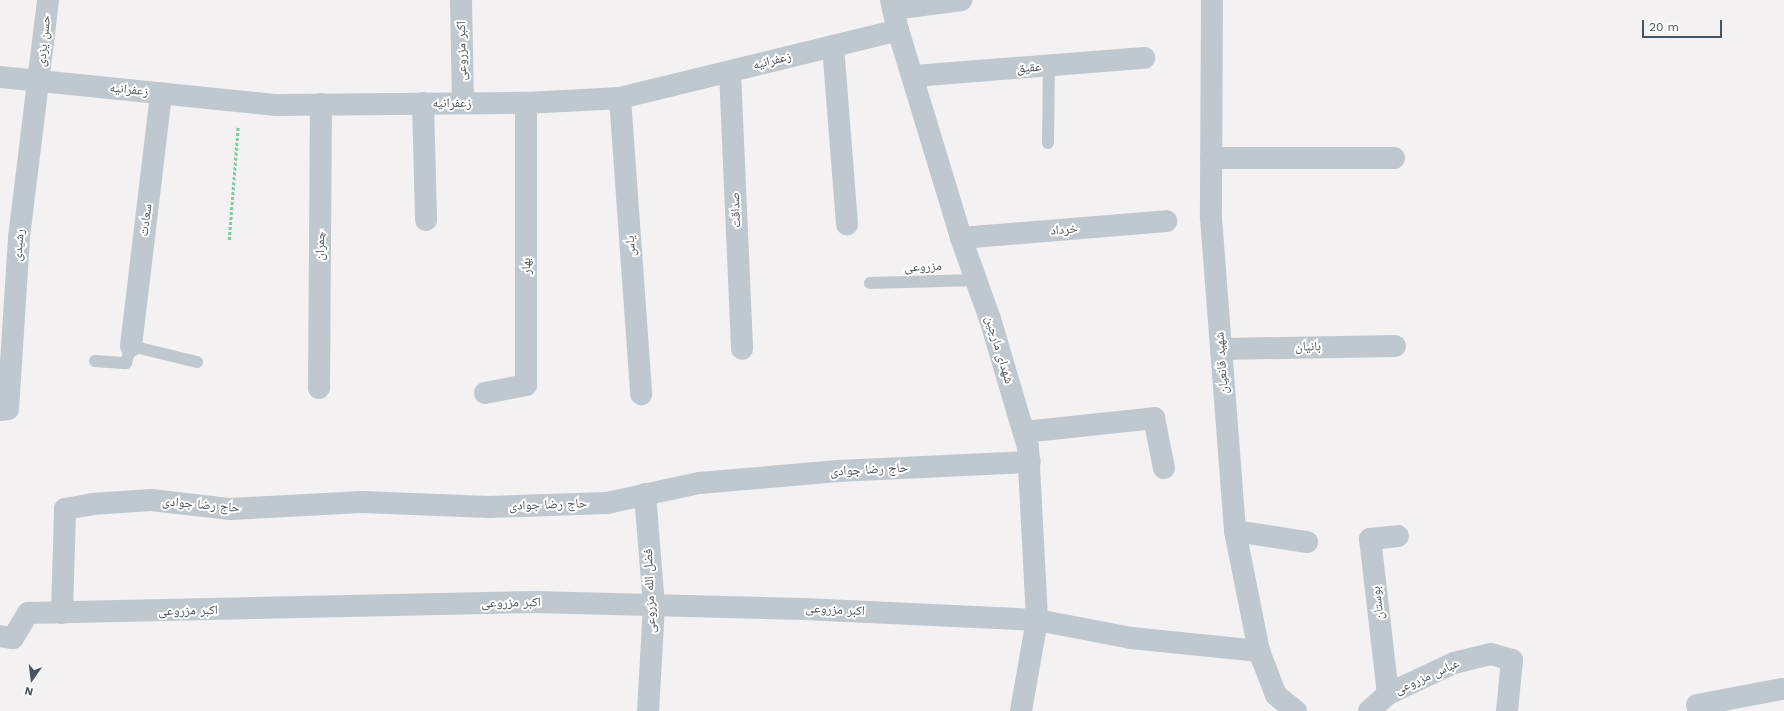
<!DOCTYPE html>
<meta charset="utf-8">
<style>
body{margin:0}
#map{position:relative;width:1784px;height:711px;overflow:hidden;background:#f3f1f1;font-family:"Work Sans","Noto Naskh Arabic",sans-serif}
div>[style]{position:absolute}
.path>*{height:2.5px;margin-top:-1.25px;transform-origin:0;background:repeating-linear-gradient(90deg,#7acca1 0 3px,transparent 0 5px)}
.service>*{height:12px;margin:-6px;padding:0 6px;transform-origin:6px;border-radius:6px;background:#bfc8cf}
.minor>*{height:22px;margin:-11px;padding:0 11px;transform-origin:11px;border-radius:11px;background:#bfc8cf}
.tertiary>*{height:22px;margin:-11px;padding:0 11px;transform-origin:11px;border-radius:11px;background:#bfc8cf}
span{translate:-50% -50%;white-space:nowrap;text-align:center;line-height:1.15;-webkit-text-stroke:4px #fff;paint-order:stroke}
.street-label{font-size:13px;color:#49545e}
.north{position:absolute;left:12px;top:659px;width:40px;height:40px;-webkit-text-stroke:3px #fff;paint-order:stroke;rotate:194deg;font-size:11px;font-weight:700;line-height:16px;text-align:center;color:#49545e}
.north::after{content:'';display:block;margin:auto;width:14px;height:18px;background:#49545e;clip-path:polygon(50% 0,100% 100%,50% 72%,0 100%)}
.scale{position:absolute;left:1642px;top:20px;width:80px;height:18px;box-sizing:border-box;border:2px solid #49545e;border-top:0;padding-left:5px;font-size:12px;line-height:14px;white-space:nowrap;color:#49545e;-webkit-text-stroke:3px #fff;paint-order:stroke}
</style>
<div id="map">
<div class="path">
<div style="left:229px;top:240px;width:114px;rotate:-85.5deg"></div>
</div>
<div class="service">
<div style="left:1048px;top:143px;width:77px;rotate:-89.3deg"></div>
<div style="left:870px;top:283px;width:106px;rotate:-1.6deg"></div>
<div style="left:95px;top:361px;width:31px;rotate:4deg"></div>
<div style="left:126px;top:363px;width:18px;rotate:-74deg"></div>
<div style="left:131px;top:346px;width:68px;rotate:13.6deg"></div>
</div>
<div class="minor">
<div style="left:461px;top:0;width:102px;rotate:88.9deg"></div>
<div style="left:1212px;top:0;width:218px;rotate:90.3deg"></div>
<div style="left:1211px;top:218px;width:314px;rotate:85.6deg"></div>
<div style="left:1235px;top:531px;width:122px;rotate:78.7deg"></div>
<div style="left:1259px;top:651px;width:47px;rotate:68.9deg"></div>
<div style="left:1276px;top:695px;width:26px;rotate:39deg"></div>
<div style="left:893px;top:9px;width:69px;rotate:-7.5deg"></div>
<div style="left:833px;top:46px;width:179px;rotate:85.5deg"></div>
<div style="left:730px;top:72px;width:277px;rotate:87.5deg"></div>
<div style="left:914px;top:76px;width:231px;rotate:-4.5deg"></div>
<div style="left:620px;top:98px;width:297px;rotate:85.9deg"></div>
<div style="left:423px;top:103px;width:117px;rotate:88.5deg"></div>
<div style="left:1211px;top:158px;width:183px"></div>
<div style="left:961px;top:238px;width:206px;rotate:-4.7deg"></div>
<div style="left:131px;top:346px;width:254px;rotate:-83.2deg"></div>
<div style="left:1221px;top:349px;width:174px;rotate:-1deg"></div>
<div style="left:319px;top:388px;width:284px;rotate:-89.6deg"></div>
<div style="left:485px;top:393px;width:42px;rotate:-11deg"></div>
<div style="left:526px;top:385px;width:282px;rotate:-90deg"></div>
<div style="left:0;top:410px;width:8px;rotate:-7deg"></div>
<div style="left:8px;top:409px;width:172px;rotate:-86.3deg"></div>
<div style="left:19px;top:237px;width:239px;rotate:-83deg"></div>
<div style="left:1024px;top:432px;width:131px;rotate:-6.1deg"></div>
<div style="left:1154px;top:418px;width:51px;rotate:78.7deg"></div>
<div style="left:645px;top:494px;width:111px;rotate:85.4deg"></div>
<div style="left:654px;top:605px;width:106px;rotate:93.2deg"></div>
<div style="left:1235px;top:531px;width:73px;rotate:8.7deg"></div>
<div style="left:62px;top:613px;width:104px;rotate:-88.3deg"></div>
<div style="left:65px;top:509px;width:27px;rotate:-10deg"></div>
<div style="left:92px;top:504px;width:59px;rotate:-3.9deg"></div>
<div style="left:151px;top:500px;width:80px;rotate:6.5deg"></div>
<div style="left:230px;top:509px;width:132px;rotate:-3deg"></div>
<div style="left:362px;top:502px;width:127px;rotate:2.3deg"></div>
<div style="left:489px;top:507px;width:118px;rotate:-1.9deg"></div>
<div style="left:607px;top:503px;width:94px;rotate:-12.3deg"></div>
<div style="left:699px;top:483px;width:140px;rotate:-4.9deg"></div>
<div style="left:838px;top:471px;width:192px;rotate:-2.7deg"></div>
<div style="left:0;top:636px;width:13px;rotate:9deg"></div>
<div style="left:13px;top:638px;width:29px;rotate:-59deg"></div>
<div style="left:28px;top:613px;width:508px;rotate:-1.24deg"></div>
<div style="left:536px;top:602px;width:268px;rotate:1.5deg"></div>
<div style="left:804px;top:609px;width:233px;rotate:2.7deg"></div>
<div style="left:1037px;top:620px;width:96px;rotate:10.8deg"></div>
<div style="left:1131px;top:638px;width:129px;rotate:5.8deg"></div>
<div style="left:1388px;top:694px;width:156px;rotate:-96.6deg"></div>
<div style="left:1370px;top:539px;width:28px;rotate:-6deg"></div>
<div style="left:1697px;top:705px;width:86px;rotate:-10.7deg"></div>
<div style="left:1369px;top:711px;width:25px;rotate:-42deg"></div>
<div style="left:1388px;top:694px;width:73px;rotate:-25.2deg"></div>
<div style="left:1454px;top:663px;width:38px;rotate:-14deg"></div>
<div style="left:1491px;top:654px;width:22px;rotate:16deg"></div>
<div style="left:1512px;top:660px;width:51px;rotate:95.6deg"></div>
</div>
<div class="tertiary">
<div style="left:891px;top:0;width:31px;rotate:77deg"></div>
<div style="left:898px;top:30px;width:217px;rotate:73.1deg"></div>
<div style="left:961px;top:238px;width:86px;rotate:70.3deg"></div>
<div style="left:990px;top:319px;width:134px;rotate:73.5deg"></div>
<div style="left:1028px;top:447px;width:173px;rotate:87deg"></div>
<div style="left:1037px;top:620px;width:92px;rotate:100deg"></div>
<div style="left:0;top:77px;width:278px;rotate:5.8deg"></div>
<div style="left:277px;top:105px;width:249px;rotate:-0.5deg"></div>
<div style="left:526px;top:103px;width:94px;rotate:-3deg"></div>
<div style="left:620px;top:98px;width:286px;rotate:-13.7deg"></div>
</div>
<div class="street-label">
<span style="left:44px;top:41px;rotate:-84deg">حسن یزدی</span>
<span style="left:462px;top:51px;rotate:-91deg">اکبر مزروعی</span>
<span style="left:772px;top:61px;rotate:-14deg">زعفرانیه</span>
<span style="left:1029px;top:68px;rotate:-4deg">عقیق</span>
<span style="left:129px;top:90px;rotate:6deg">زعفرانیه</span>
<span style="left:452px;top:103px">زعفرانیه</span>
<span style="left:736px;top:210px;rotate:-92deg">صداقت</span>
<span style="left:146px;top:220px;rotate:-83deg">سعادت</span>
<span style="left:1064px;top:230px;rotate:-5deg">خرداد</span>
<span style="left:19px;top:245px;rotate:-85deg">رشیدی</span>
<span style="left:320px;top:246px;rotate:-90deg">چمران</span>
<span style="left:631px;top:246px;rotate:-94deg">یاس</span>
<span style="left:526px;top:266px;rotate:-90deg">بهار</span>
<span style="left:923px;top:267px;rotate:-2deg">مزروعی</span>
<span style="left:1308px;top:347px;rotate:-1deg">بانیان</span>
<span style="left:999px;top:350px;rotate:73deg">شهدای مارچین</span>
<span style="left:1222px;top:363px;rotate:-94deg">شهید قانعیان</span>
<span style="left:869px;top:470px;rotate:-3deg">حاج رضا جوادی</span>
<span style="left:201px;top:505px;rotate:5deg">حاج رضا جوادی</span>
<span style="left:548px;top:505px;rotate:-2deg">حاج رضا جوادی</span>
<span style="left:650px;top:591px;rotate:-92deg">فضل الله مزروعی</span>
<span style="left:511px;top:603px;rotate:-1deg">اکبر مزروعی</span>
<span style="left:1378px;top:603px;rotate:-97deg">بوستان</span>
<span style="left:835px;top:610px;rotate:3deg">اکبر مزروعی</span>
<span style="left:188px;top:611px;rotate:-1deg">اکبر مزروعی</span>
<span style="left:1427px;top:677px;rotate:-24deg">عباس مزروعی</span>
</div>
<div class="north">N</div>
<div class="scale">20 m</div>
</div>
